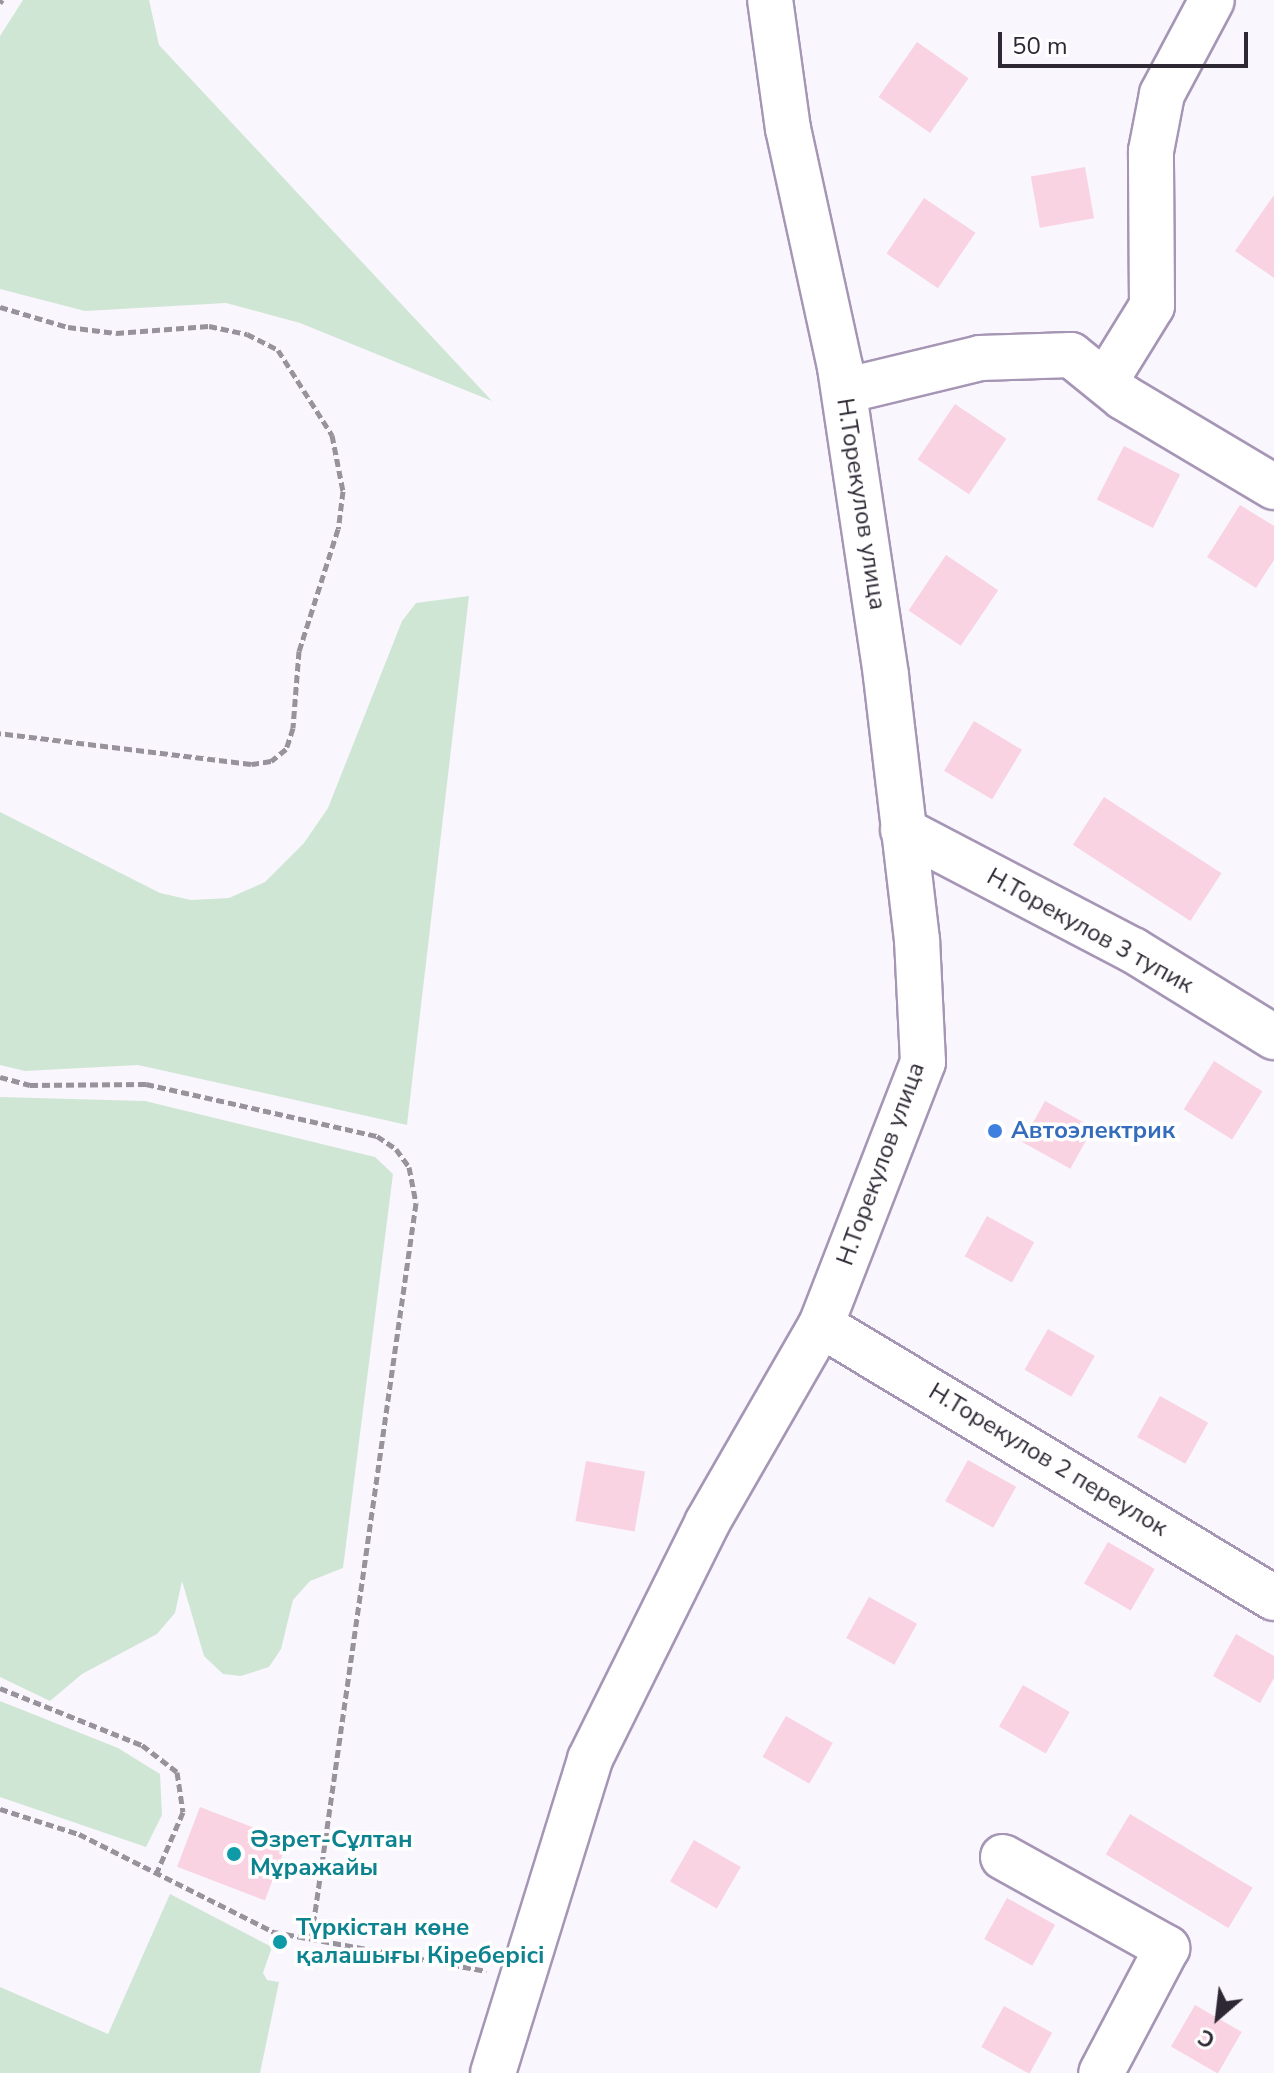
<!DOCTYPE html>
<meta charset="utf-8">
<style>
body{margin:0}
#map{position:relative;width:1274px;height:2073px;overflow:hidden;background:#faf6fd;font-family:"Nunito Sans",sans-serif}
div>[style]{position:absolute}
.green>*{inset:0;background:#d0e6d5}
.building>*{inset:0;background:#f9d3e2;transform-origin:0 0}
.path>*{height:5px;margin-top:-2.5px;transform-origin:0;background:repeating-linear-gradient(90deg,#97929b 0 8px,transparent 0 12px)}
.roads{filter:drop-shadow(2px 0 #a696b5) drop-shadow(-2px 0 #a696b5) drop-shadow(0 2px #a696b5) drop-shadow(0 -2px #a696b5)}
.minor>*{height:44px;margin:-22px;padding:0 22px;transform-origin:22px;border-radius:22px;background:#fff}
.dots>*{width:22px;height:22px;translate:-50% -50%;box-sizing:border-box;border:4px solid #fff;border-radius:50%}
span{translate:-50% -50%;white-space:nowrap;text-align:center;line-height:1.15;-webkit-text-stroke:7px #fff;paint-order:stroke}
.street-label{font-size:24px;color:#2e2834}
.shop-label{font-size:24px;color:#366cbe;font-weight:700}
.left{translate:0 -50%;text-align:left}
.culture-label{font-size:24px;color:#0d838f;font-weight:700}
.north{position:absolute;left:1178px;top:1977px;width:80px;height:80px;-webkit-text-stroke:6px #fff;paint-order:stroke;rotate:208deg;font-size:22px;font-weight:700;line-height:32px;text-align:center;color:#2e2834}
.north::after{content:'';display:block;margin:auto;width:28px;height:36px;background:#2e2834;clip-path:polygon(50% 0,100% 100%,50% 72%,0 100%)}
.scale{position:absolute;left:998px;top:32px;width:250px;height:36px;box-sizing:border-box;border:4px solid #2e2834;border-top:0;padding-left:10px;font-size:24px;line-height:28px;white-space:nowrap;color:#2e2834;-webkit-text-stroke:6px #fff;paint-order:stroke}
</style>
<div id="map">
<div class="green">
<div style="clip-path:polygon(23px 0,149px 0,159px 45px,492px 401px,300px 323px,226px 303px,85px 311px,0 289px,0 36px)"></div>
<div style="clip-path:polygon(469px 596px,407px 1125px,138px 1065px,25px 1071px,0 1065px,0 812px,160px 893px,191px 900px,229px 898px,265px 882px,304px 843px,328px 808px,402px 621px,416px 603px)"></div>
<div style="clip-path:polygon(0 1097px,145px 1101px,375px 1157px,393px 1174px,343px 1568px,310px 1581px,293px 1600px,281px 1649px,269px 1667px,241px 1676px,223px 1674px,204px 1656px,182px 1581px,175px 1613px,157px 1634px,82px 1674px,50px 1701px,0 1677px)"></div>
<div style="clip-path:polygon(0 1701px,118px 1748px,160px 1774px,162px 1815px,146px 1847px,0 1797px)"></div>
<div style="clip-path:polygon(170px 1894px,272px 1947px,263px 1973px,267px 1980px,279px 1982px,260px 2073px,0 2073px,0 1987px,108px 2034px)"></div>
</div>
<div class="building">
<div style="left:917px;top:42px;width:63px;height:67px;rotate:35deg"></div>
<div style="left:1085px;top:167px;width:52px;height:55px;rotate:80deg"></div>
<div style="clip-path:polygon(1274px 195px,1274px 278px,1235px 251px)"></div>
<div style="left:924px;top:198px;width:62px;height:67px;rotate:34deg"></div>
<div style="left:955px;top:404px;width:62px;height:67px;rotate:34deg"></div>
<div style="left:1124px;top:446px;width:63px;height:60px;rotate:27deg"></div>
<div style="clip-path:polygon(1240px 505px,1274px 526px,1274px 560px,1256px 588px,1207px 557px)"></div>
<div style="left:946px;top:555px;width:63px;height:67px;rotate:34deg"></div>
<div style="left:974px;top:721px;width:56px;height:58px;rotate:31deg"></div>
<div style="left:1104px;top:797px;width:140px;height:57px;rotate:33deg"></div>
<div style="left:1214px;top:1061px;width:57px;height:57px;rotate:32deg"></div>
<div style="left:1045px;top:1101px;width:55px;height:47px;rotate:29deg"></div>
<div style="left:987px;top:1216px;width:54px;height:46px;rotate:29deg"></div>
<div style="left:1048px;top:1329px;width:54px;height:47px;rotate:30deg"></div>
<div style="left:1160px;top:1396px;width:55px;height:47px;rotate:29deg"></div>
<div style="left:968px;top:1460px;width:55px;height:47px;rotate:29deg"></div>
<div style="left:586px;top:1461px;width:60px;height:61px;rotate:10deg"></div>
<div style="left:1108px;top:1542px;width:54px;height:48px;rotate:30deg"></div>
<div style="left:869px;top:1597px;width:55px;height:47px;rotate:29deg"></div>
<div style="clip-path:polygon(1236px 1634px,1274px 1656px,1274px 1678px,1260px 1703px,1213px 1676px)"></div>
<div style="left:1023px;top:1685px;width:54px;height:48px;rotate:30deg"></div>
<div style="left:786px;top:1716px;width:54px;height:47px;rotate:30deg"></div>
<div style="left:200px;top:1807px;width:94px;height:64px;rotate:21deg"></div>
<div style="left:1130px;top:1814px;width:143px;height:47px;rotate:31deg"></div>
<div style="left:694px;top:1840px;width:54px;height:48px;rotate:30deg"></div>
<div style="left:1007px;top:1898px;width:55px;height:47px;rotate:29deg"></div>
<div style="left:1195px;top:2005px;width:54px;height:48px;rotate:30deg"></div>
<div style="left:1004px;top:2006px;width:55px;height:47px;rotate:29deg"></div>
</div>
<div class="path">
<div style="left:0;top:3px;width:4px;rotate:-56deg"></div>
<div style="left:0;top:307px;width:71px;rotate:16.4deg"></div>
<div style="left:68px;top:327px;width:48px;rotate:7.1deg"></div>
<div style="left:116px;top:333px;width:93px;rotate:-4.3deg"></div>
<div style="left:209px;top:326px;width:39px;rotate:12deg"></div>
<div style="left:247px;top:334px;width:35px;rotate:27deg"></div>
<div style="left:278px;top:350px;width:101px;rotate:57.6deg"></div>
<div style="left:332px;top:435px;width:57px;rotate:78.9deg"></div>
<div style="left:343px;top:491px;width:38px;rotate:97deg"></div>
<div style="left:338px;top:529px;width:128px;rotate:107.7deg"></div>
<div style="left:299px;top:651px;width:77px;rotate:94.5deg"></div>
<div style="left:293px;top:728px;width:22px;rotate:108deg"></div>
<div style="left:286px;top:749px;width:19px;rotate:141deg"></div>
<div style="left:271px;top:761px;width:20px;rotate:171deg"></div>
<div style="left:251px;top:764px;width:253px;rotate:-173deg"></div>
<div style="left:0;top:1077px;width:31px;rotate:15deg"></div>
<div style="left:30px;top:1085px;width:116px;rotate:-0.5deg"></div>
<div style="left:146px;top:1084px;width:237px;rotate:12.7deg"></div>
<div style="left:377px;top:1136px;width:23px;rotate:34deg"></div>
<div style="left:396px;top:1149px;width:22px;rotate:54deg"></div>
<div style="left:409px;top:1167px;width:37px;rotate:79deg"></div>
<div style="left:416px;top:1203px;width:745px;rotate:98.1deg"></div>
<div style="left:0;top:1688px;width:153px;rotate:21.9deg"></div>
<div style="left:142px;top:1745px;width:44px;rotate:37.6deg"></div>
<div style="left:177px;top:1772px;width:40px;rotate:81.5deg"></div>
<div style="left:183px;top:1812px;width:65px;rotate:113.4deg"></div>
<div style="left:0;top:1809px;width:83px;rotate:17.6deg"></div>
<div style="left:79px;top:1834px;width:218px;rotate:26.7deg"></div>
<div style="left:274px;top:1932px;width:216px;rotate:10.4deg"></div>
</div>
<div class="roads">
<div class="minor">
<div style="left:1105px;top:382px;width:89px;rotate:-58.3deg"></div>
<div style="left:1152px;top:306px;width:155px;rotate:-90.4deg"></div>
<div style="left:1151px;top:151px;width:58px;rotate:-79.1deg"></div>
<div style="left:1162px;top:94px;width:106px;rotate:-62deg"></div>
<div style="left:844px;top:391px;width:140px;rotate:-13.6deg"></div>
<div style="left:980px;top:358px;width:91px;rotate:-1.9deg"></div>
<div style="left:1071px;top:355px;width:67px;rotate:38.9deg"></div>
<div style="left:1123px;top:397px;width:176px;rotate:30.8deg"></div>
<div style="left:903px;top:830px;width:259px;rotate:27.6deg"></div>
<div style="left:1133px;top:950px;width:166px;rotate:31.7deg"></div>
<div style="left:821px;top:1325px;width:529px;rotate:31.08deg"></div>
<div style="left:1003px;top:1857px;width:188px;rotate:29deg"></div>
<div style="left:1167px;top:1948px;width:141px;rotate:117.8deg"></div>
<div style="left:493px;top:2073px;width:329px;rotate:-72.8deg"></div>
<div style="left:590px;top:1759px;width:263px;rotate:-63.6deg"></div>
<div style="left:707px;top:1523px;width:228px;rotate:-60.1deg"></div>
<div style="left:821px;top:1325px;width:282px;rotate:-68.8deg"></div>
<div style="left:923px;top:1062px;width:122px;rotate:-92.8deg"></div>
<div style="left:917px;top:940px;width:267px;rotate:-96.7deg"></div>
<div style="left:886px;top:675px;width:311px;rotate:-98.5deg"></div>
<div style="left:840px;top:367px;width:244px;rotate:-102.3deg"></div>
<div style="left:788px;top:129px;width:130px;rotate:-97.9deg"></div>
</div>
</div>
<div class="dots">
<div style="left:995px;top:1131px;background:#3f7fe0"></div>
<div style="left:234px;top:1854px;background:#0f9aa8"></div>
<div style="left:280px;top:1942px;background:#0f9aa8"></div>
</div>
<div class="street-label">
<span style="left:861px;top:504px;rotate:81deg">Н.Торекулов улица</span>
<span style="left:1090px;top:931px;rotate:29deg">Н.Торекулов 3 тупик</span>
<span style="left:881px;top:1164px;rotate:-70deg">Н.Торекулов улица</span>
<span style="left:1048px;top:1460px;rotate:31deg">Н.Торекулов 2 переулок</span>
</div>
<div class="shop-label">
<span class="left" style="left:1011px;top:1131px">Автоэлектрик</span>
</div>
<div class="culture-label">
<span class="left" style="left:250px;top:1854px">Әзрет-Сұлтан<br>Мұражайы</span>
<span class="left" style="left:296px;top:1942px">Түркістан көне<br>қалашығы Кіреберісі</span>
</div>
<div class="north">С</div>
<div class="scale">50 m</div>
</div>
